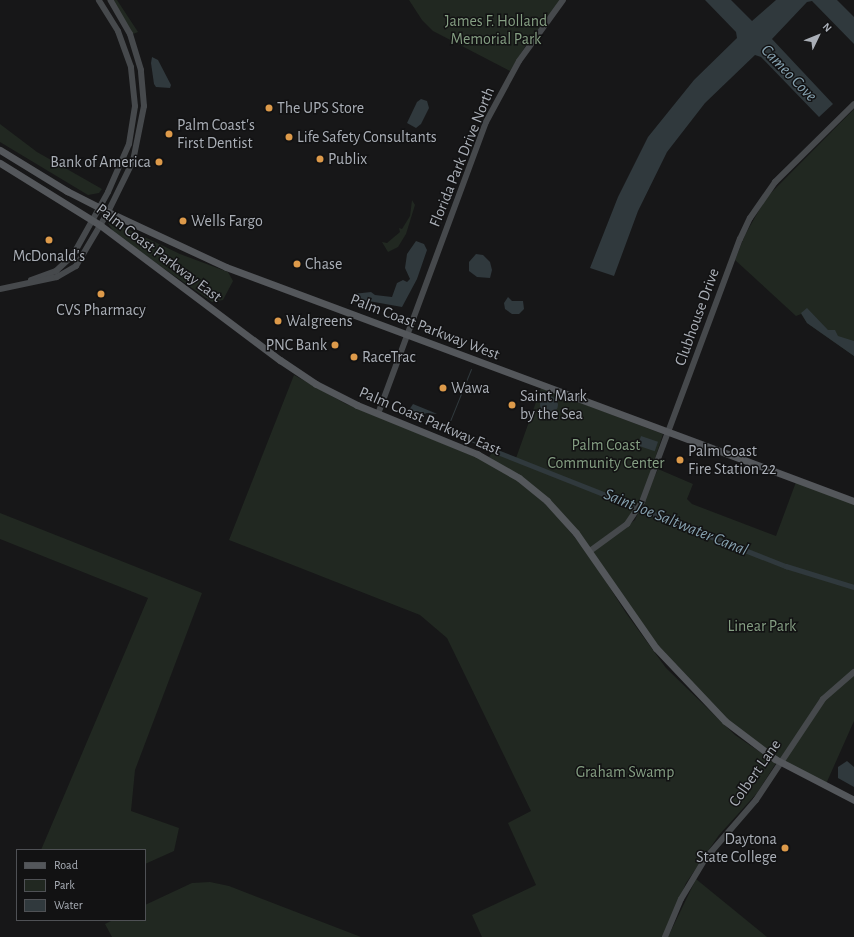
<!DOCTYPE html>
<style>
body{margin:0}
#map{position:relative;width:854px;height:937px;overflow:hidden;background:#171718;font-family:"Alegreya Sans",sans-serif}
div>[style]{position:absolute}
.green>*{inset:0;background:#212821}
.water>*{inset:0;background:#30393d;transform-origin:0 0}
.round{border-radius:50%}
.stream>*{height:1px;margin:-0.5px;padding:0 0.5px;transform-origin:0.5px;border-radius:0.5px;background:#30393d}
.canal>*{height:4.5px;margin:-2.25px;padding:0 2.25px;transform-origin:2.25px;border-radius:2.25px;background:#30393d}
.secondary>*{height:6px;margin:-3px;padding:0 3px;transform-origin:3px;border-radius:3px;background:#46494c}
.primary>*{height:7px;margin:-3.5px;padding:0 3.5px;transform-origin:3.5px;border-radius:3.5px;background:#54575b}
.dots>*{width:11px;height:11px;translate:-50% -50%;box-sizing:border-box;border:2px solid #121213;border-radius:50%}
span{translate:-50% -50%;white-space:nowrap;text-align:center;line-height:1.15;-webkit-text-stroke:3px #121213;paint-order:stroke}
.park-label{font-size:16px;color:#859f83}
.poi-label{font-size:16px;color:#aaafb7}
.left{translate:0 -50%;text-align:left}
.right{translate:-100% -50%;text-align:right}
.street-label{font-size:16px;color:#aaafb7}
.water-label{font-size:17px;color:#85a0ae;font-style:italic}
.legend{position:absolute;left:16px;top:849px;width:130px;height:72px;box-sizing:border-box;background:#121213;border:1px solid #4f5155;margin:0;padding:5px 7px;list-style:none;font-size:12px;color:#aaafb7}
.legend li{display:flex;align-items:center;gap:8px;height:20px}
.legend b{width:20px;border:1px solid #4f5155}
.north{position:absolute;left:798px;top:16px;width:40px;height:40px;-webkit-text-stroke:3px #121213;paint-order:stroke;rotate:47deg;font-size:11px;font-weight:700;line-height:16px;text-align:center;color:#aaafb7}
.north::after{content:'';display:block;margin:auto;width:14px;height:18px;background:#aaafb7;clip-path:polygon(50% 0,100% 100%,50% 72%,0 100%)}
</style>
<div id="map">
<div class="green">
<div style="clip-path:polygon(112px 0,117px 0,138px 32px,133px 34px)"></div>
<div style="clip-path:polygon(409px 0,563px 0,528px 42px,510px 71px,433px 31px,422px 20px)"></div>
<div style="clip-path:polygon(854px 109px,854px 356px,807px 323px,801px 314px,796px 316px,735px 260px,745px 235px,766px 198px)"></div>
<div style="clip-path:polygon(0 124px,37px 152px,102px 189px,99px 193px,88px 195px,0 142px)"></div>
<div style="clip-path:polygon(412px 200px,415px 205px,406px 234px,398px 247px,388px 252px,382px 242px,387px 243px,400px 232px,399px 228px,402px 229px,410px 216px)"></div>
<div style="clip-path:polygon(109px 220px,180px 254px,228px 272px,233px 281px,223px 300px,212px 302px,156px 263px,113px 231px,108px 223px)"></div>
<div style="clip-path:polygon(294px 375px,346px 404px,486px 461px,518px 480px,551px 509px,587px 552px,626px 613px,666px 668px,735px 735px,776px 763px,757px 793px,719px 835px,686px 883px,663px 937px,482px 937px,472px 915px,536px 885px,508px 823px,531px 811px,447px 638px,420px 615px,229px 540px)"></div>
<div style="clip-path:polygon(541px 388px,663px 434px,644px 492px,635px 510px,625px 522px,590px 548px,555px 506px,489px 457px,493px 451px,515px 461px)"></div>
<div style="clip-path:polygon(658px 469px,693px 484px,687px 499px,692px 504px,776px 536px,796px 482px,854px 503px,854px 721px,826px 784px,796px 769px,735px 728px,656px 643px,593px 552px,635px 520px)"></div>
<div style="clip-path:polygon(0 513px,202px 593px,135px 770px,131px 811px,179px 828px,174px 851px,145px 864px,145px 850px,41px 850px,148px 598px,0 539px)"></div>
<div style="clip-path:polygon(696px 879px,767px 937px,668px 937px)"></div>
<div style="clip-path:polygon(210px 882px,229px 886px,361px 937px,112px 937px,105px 924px,113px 920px,145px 920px,145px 905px,192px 883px)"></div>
</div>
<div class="water">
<div style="clip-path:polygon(705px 0,731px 0,752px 21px,776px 0,837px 0,854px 17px,854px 44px,812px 1px,807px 2px,772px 39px,833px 104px,819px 117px,761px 57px,755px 55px,705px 103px,667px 152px,638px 211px,614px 276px,590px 268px,618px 197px,648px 137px,694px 80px,737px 38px,736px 32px)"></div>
<div style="clip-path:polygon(152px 57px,158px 60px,171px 85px,170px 88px,156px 87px,154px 84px,151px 63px)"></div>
<div style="clip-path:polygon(421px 99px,427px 101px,429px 108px,421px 124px,416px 128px,407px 123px,417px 102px)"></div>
<div style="clip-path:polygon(416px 241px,424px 244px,427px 250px,417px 279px,402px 307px,352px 298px,353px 294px,371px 292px,375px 295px,392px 297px,397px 283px,403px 280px,407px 282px,410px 279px,405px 268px,407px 254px)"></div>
<div style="clip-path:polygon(476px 254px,483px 255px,490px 262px,492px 270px,490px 278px,477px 277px,469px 271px,469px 262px)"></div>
<div style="clip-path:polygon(508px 297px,512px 301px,523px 301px,524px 309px,519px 314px,512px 314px,505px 309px,504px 303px)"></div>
<div style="clip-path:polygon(807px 308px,828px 330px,835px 330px,838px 336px,854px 341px,854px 356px,807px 323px,801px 313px)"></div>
<div class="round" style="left:540px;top:396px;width:18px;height:18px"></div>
<div style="clip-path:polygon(413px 404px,435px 413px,437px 414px,427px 413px,417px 416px,409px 410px)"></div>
<div style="left:641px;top:436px;width:18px;height:10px;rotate:19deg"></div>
<div style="clip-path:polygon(847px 761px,854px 767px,854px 787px,838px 778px,838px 767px)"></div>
</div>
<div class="stream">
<div style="left:471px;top:369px;width:67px;rotate:112deg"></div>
<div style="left:446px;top:431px;width:32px;rotate:22deg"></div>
<div style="left:484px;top:446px;width:17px;rotate:24deg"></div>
</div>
<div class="canal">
<div style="left:500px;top:453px;width:308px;rotate:21.6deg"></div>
<div style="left:786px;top:566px;width:71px;rotate:17.2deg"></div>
</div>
<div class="secondary">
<div style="left:31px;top:280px;width:27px;rotate:-20deg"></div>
<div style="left:56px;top:271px;width:23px;rotate:-43deg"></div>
<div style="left:73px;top:255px;width:72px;rotate:-60.9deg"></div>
<div style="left:108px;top:192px;width:52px;rotate:-66.4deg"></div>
<div style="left:129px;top:144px;width:38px;rotate:-81deg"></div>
<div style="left:135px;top:106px;width:39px;rotate:-96deg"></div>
<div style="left:131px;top:67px;width:38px;rotate:-110deg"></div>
<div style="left:118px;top:31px;width:36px;rotate:-122deg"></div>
<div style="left:0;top:289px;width:58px;rotate:-11.9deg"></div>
<div style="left:57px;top:277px;width:22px;rotate:-30deg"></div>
<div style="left:76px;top:266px;width:63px;rotate:-59.3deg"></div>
<div style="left:108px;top:212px;width:57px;rotate:-63.9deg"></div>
<div style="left:133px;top:161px;width:56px;rotate:-78.7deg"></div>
<div style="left:144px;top:106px;width:36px;rotate:-95deg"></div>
<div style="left:141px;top:70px;width:38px;rotate:-107deg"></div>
<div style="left:130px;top:34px;width:39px;rotate:-120deg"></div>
<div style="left:378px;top:414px;width:311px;rotate:-69.7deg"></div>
<div style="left:486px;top:122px;width:69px;rotate:-61.6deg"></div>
<div style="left:519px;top:61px;width:75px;rotate:-54.2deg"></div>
<div style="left:590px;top:551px;width:46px;rotate:-36.1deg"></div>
<div style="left:627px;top:524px;width:27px;rotate:-56deg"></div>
<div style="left:642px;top:502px;width:281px;rotate:-69.6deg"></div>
<div style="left:740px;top:239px;width:23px;rotate:-65deg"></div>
<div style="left:750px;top:218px;width:44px;rotate:-55.2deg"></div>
<div style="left:775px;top:182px;width:111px;rotate:-44.6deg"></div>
<div style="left:665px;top:937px;width:41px;rotate:-67.2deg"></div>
<div style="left:681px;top:899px;width:47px;rotate:-59deg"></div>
<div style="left:705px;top:859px;width:78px;rotate:-49.2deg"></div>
<div style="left:756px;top:800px;width:121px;rotate:-56.4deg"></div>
<div style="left:823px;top:699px;width:41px;rotate:-41.1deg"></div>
</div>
<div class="primary">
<div style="left:0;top:150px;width:79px;rotate:31.5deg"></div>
<div style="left:67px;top:191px;width:46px;rotate:27.1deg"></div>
<div style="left:108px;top:212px;width:130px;rotate:25deg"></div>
<div style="left:226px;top:267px;width:670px;rotate:20.44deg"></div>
<div style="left:0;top:163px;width:118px;rotate:31.8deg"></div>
<div style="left:100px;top:225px;width:225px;rotate:36.9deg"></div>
<div style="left:280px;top:360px;width:43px;rotate:33.7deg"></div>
<div style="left:316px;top:384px;width:46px;rotate:27.1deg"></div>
<div style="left:357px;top:405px;width:130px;rotate:22.2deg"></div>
<div style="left:477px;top:454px;width:48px;rotate:29.7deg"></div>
<div style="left:519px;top:478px;width:36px;rotate:39deg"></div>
<div style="left:547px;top:501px;width:43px;rotate:47.8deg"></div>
<div style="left:576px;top:533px;width:140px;rotate:55.2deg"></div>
<div style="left:656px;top:648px;width:100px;rotate:46.6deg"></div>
<div style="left:725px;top:721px;width:63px;rotate:37.2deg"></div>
<div style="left:775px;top:759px;width:89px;rotate:27.4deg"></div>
</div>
<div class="dots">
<div style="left:269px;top:108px;background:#dd9a4a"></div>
<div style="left:169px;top:134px;background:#dd9a4a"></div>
<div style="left:289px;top:137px;background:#dd9a4a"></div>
<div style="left:320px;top:159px;background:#dd9a4a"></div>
<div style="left:159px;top:162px;background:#dd9a4a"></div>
<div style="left:183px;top:221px;background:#dd9a4a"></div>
<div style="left:49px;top:240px;background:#dd9a4a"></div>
<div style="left:297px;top:264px;background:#dd9a4a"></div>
<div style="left:101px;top:294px;background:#dd9a4a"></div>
<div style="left:278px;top:321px;background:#dd9a4a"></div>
<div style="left:335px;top:345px;background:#dd9a4a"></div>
<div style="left:354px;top:357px;background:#dd9a4a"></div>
<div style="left:443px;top:388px;background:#dd9a4a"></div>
<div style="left:512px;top:405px;background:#dd9a4a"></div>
<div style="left:680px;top:460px;background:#dd9a4a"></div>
<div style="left:785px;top:848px;background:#dd9a4a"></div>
</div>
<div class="park-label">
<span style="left:496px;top:30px">James F. Holland<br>Memorial Park</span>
<span style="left:606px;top:454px">Palm Coast<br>Community Center</span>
<span style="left:762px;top:626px">Linear Park</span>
<span style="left:625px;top:772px">Graham Swamp</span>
</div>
<div class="poi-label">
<span class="left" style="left:277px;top:108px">The UPS Store</span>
<span class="left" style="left:177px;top:134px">Palm Coast's<br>First Dentist</span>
<span class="left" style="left:297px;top:137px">Life Safety Consultants</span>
<span class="left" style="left:328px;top:159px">Publix</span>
<span class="right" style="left:151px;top:162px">Bank of America</span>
<span class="left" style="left:191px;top:221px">Wells Fargo</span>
<span style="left:49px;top:256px">McDonald's</span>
<span class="left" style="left:305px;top:264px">Chase</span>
<span style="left:101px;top:310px">CVS Pharmacy</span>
<span class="left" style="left:286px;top:321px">Walgreens</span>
<span class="right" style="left:327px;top:345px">PNC Bank</span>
<span class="left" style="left:362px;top:357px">RaceTrac</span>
<span class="left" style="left:451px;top:388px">Wawa</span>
<span class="left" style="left:520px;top:405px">Saint Mark<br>by the Sea</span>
<span class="left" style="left:688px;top:460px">Palm Coast<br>Fire Station 22</span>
<span class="right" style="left:777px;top:848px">Daytona<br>State College</span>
</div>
<div class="street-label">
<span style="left:462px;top:157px;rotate:-68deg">Florida Park Drive North</span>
<span style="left:159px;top:253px;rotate:37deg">Palm Coast Parkway East</span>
<span style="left:697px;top:317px;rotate:-70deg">Clubhouse Drive</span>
<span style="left:425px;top:327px;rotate:21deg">Palm Coast Parkway West</span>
<span style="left:430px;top:421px;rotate:23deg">Palm Coast Parkway East</span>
<span style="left:755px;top:773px;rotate:-55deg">Colbert Lane</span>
</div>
<div class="water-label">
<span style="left:789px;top:73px;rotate:46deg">Cameo Cove</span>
<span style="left:676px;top:522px;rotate:22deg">Saint Joe Saltwater Canal</span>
</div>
<ul class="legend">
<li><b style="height:5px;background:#54575b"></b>Road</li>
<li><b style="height:11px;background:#212821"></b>Park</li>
<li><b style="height:11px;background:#30393d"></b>Water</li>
</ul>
<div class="north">N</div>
</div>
